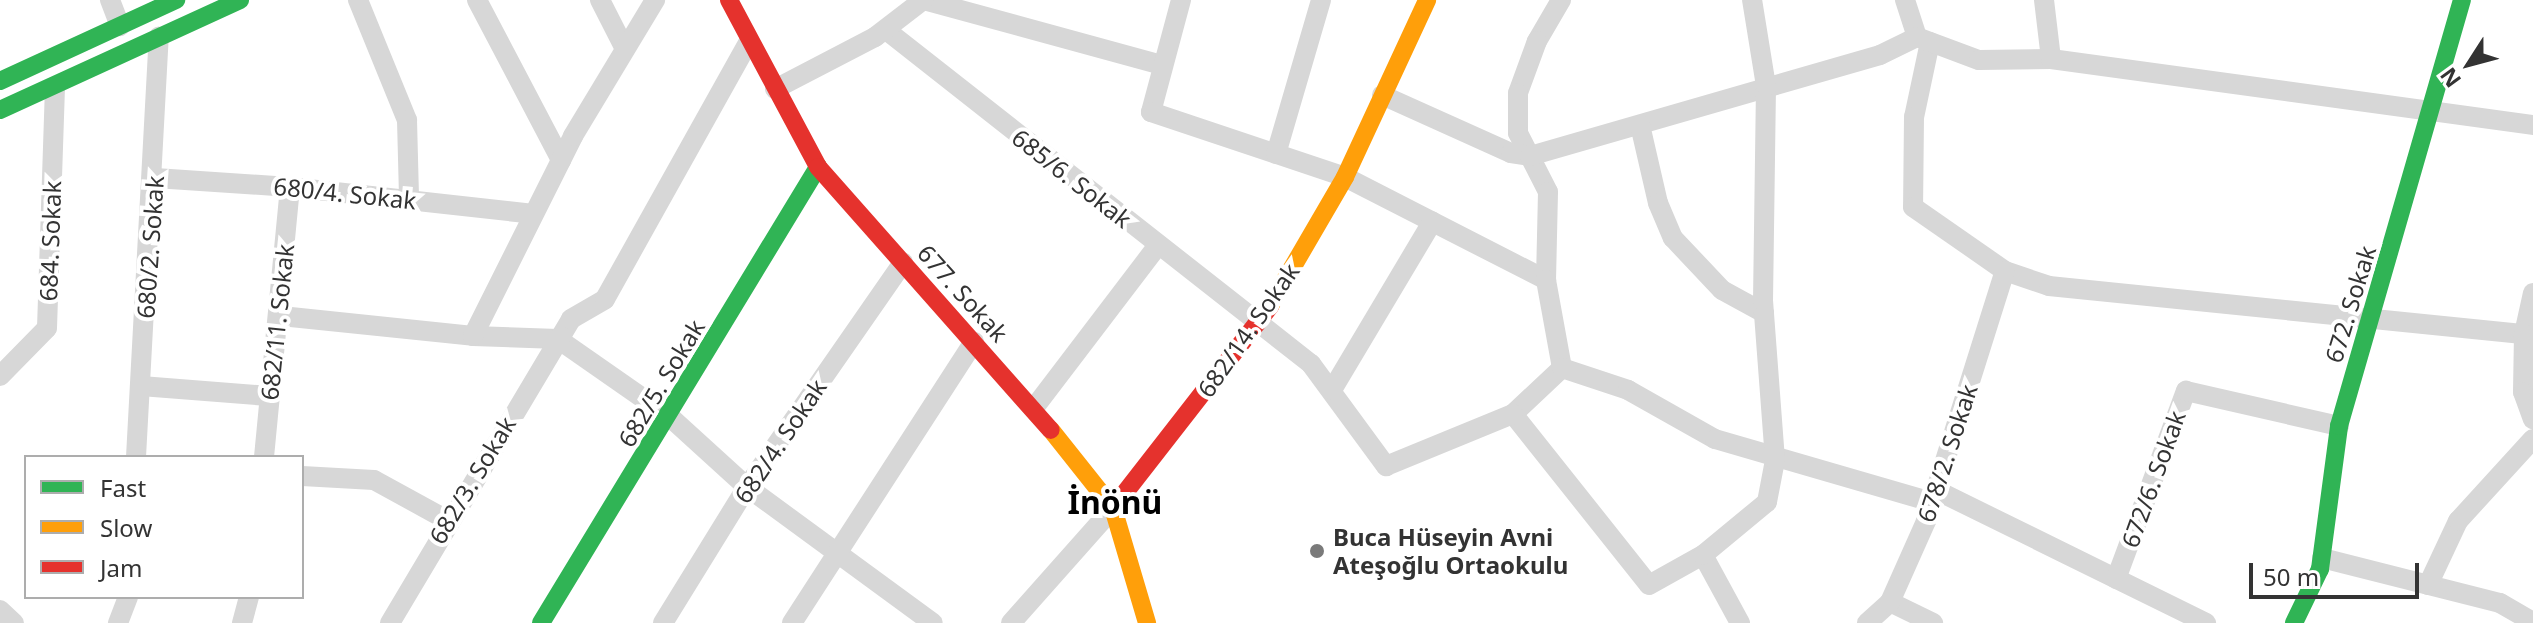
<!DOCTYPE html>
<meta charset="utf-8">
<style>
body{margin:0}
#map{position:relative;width:2533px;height:623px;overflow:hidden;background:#fff;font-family:"Noto Sans",sans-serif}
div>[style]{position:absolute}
.street>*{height:20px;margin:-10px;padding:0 10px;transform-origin:10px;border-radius:10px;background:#d7d7d7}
.fast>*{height:18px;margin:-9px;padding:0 9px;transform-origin:9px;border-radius:9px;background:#30b455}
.slow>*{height:18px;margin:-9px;padding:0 9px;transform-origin:9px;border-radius:9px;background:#ff9f0a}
.jam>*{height:18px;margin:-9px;padding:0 9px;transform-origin:9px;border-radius:9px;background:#e5322d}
.dots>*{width:22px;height:22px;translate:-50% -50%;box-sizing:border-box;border:4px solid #fff;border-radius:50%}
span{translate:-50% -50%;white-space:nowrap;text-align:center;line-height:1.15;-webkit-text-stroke:8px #fff;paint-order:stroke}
.street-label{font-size:24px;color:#333}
.poi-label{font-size:24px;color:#333;font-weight:700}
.left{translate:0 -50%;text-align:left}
.district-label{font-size:32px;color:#000;font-weight:700}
.legend{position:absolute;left:24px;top:455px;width:280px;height:144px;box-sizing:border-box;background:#fff;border:2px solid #adadad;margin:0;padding:10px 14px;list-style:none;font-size:24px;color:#333}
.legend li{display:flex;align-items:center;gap:16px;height:40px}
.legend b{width:40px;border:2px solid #adadad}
.north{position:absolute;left:2429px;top:24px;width:80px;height:80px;-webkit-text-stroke:6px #fff;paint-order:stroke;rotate:234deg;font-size:22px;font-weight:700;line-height:32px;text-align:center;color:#333}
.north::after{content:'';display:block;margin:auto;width:28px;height:36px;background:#333;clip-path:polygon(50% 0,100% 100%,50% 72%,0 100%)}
.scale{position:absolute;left:2249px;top:563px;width:170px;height:36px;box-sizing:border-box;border:4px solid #333;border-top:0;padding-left:10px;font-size:24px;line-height:28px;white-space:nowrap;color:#333;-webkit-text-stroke:6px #fff;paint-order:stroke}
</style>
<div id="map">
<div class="street">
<div style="left:110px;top:0;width:28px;rotate:69deg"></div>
<div style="left:358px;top:0;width:130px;rotate:67.8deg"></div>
<div style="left:407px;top:120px;width:79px;rotate:88.5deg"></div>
<div style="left:477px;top:0;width:181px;rotate:62.3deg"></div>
<div style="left:600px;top:0;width:55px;rotate:63deg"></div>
<div style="left:924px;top:0;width:247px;rotate:15.3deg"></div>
<div style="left:1181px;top:0;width:116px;rotate:105deg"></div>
<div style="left:1151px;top:112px;width:205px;rotate:18.5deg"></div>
<div style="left:1345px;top:177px;width:226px;rotate:27.1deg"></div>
<div style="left:1561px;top:0;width:48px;rotate:120.3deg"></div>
<div style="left:1537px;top:41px;width:55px;rotate:110.1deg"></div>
<div style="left:1518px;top:93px;width:40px;rotate:90deg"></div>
<div style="left:1518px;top:133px;width:66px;rotate:63deg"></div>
<div style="left:1548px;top:192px;width:88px;rotate:91.3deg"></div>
<div style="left:1546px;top:280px;width:89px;rotate:79.7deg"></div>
<div style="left:1562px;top:368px;width:67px;rotate:136.8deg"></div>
<div style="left:1513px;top:414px;width:218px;rotate:51.5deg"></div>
<div style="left:1649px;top:585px;width:62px;rotate:-29.1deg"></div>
<div style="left:1905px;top:0;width:39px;rotate:72deg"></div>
<div style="left:2044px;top:0;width:59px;rotate:83.2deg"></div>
<div style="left:886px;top:30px;width:541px;rotate:38.16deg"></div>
<div style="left:1311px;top:364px;width:127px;rotate:53.7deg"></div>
<div style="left:1386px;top:466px;width:137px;rotate:-22.3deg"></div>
<div style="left:1930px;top:42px;width:77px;rotate:102deg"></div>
<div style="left:1914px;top:117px;width:90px;rotate:90.6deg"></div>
<div style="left:1913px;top:207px;width:112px;rotate:34.8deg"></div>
<div style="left:2005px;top:271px;width:46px;rotate:18.8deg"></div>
<div style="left:2049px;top:286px;width:486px;rotate:5.8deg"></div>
<div style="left:775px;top:89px;width:113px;rotate:-27.5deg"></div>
<div style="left:875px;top:37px;width:61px;rotate:-37.6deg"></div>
<div style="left:1382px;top:95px;width:141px;rotate:24.2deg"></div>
<div style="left:1511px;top:153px;width:19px;rotate:9deg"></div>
<div style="left:1530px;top:156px;width:364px;rotate:-16.1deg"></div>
<div style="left:1880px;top:55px;width:41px;rotate:-25.9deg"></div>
<div style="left:1917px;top:37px;width:66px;rotate:20.4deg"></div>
<div style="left:1979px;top:60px;width:72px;rotate:-0.8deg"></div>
<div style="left:2051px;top:59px;width:486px;rotate:7.8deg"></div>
<div style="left:1640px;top:125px;width:80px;rotate:77deg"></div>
<div style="left:1658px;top:203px;width:38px;rotate:67deg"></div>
<div style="left:1673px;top:238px;width:71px;rotate:46.7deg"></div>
<div style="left:1722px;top:290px;width:48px;rotate:28.7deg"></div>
<div style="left:1276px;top:154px;width:160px;rotate:-73.7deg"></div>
<div style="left:155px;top:178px;width:135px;rotate:3.8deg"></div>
<div style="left:290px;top:187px;width:245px;rotate:6.3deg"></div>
<div style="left:2533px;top:293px;width:42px;rotate:102.4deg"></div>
<div style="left:2524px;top:334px;width:58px;rotate:91deg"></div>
<div style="left:2523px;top:392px;width:29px;rotate:70deg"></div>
<div style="left:281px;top:316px;width:193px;rotate:5.9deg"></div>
<div style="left:473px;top:336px;width:85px;rotate:2deg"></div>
<div style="left:558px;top:339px;width:136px;rotate:34.9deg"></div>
<div style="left:670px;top:417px;width:104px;rotate:42.3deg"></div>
<div style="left:747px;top:487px;width:230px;rotate:36.2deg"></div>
<div style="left:473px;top:336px;width:224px;rotate:-63.4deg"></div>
<div style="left:573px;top:136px;width:159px;rotate:-58.9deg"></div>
<div style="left:1562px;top:368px;width:70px;rotate:18.4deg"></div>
<div style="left:1628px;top:390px;width:100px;rotate:29.4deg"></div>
<div style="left:1715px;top:439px;width:226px;rotate:16.2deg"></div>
<div style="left:0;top:376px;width:67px;rotate:-45.6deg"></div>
<div style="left:47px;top:328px;width:241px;rotate:-88.1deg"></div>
<div style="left:141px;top:386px;width:128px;rotate:4.5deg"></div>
<div style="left:1332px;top:390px;width:196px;rotate:-59.2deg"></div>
<div style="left:1034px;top:408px;width:205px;rotate:-52.7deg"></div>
<div style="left:136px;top:457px;width:421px;rotate:-86.9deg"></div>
<div style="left:264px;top:457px;width:271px;rotate:-84.5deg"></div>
<div style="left:302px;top:476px;width:72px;rotate:3.2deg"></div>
<div style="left:374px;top:480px;width:83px;rotate:28.7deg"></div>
<div style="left:1936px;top:490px;width:301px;rotate:26.2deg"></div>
<div style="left:2322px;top:558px;width:184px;rotate:14.2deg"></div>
<div style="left:2500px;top:603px;width:38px;rotate:30deg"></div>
<div style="left:2116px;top:579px;width:201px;rotate:-69.6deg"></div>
<div style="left:2186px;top:391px;width:157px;rotate:12.9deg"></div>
<div style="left:2428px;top:585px;width:71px;rotate:-64.9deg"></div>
<div style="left:2458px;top:521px;width:111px;rotate:-47.6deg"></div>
<div style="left:1890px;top:602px;width:48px;rotate:26deg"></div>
<div style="left:0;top:610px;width:19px;rotate:43deg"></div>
<div style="left:118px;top:623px;width:28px;rotate:-69deg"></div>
<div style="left:242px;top:623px;width:27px;rotate:-75deg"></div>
<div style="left:390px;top:623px;width:354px;rotate:-59.2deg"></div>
<div style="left:571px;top:319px;width:39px;rotate:-30deg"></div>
<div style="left:605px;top:299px;width:295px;rotate:-60.8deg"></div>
<div style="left:663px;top:623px;width:156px;rotate:-58.3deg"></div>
<div style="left:745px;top:490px;width:277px;rotate:-55.2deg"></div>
<div style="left:792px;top:623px;width:335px;rotate:-57.1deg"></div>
<div style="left:1011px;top:623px;width:154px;rotate:-48.4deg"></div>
<div style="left:1740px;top:623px;width:77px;rotate:-118.6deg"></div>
<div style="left:1703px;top:555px;width:83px;rotate:-39.6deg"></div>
<div style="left:1767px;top:502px;width:43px;rotate:-79.2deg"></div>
<div style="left:1775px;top:460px;width:159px;rotate:-94.3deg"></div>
<div style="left:1763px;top:301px;width:215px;rotate:-89.2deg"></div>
<div style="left:1766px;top:86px;width:87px;rotate:-99.2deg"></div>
<div style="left:1867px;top:623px;width:31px;rotate:-42deg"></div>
<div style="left:1890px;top:602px;width:89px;rotate:-66deg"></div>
<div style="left:1926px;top:521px;width:262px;rotate:-72.5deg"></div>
</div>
<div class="fast">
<div style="left:0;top:81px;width:194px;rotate:-24.7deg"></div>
<div style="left:0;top:110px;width:264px;rotate:-24.6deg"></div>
<div style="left:541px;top:623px;width:534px;rotate:-58.72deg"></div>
<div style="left:2294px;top:623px;width:60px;rotate:-64.3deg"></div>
<div style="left:2320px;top:569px;width:144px;rotate:-82.4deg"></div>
<div style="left:2339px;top:426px;width:443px;rotate:-73.9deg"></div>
</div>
<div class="slow">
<div style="left:1270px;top:306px;width:149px;rotate:-59.8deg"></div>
<div style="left:1345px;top:177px;width:195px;rotate:-65.1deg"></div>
<div style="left:1051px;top:430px;width:100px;rotate:51.5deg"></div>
<div style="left:1113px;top:508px;width:120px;rotate:73.5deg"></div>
</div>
<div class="jam">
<div style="left:729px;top:0;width:189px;rotate:61.9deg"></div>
<div style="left:818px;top:167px;width:351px;rotate:48.5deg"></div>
<div style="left:1113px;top:508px;width:256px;rotate:-52.1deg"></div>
</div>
<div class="dots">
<div style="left:1317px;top:551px;background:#7a7a7a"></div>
</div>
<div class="street-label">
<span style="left:1072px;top:178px;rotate:38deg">685/6. Sokak</span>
<span style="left:345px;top:193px;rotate:6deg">680/4. Sokak</span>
<span style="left:50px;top:241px;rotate:-88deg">684. Sokak</span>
<span style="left:150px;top:247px;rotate:-86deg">680/2. Sokak</span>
<span style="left:963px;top:293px;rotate:48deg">677. Sokak</span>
<span style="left:2350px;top:304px;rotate:-73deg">672. Sokak</span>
<span style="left:277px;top:322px;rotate:-84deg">682/11. Sokak</span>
<span style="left:1248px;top:330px;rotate:-55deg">682/14. Sokak</span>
<span style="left:661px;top:383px;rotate:-59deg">682/5. Sokak</span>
<span style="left:780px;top:441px;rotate:-56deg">682/4. Sokak</span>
<span style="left:1947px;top:453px;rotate:-72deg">678/2. Sokak</span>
<span style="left:2153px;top:479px;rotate:-70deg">672/6. Sokak</span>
<span style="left:472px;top:480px;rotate:-59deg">682/3. Sokak</span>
</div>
<div class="poi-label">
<span class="left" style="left:1333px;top:551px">Buca Hüseyin Avni<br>Ateşoğlu Ortaokulu</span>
</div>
<div class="district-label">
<span style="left:1115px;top:502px">İnönü</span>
</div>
<ul class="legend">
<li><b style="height:10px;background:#30b455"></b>Fast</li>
<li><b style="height:10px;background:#ff9f0a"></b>Slow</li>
<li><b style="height:10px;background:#e5322d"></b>Jam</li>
</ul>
<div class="north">N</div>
<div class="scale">50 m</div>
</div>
